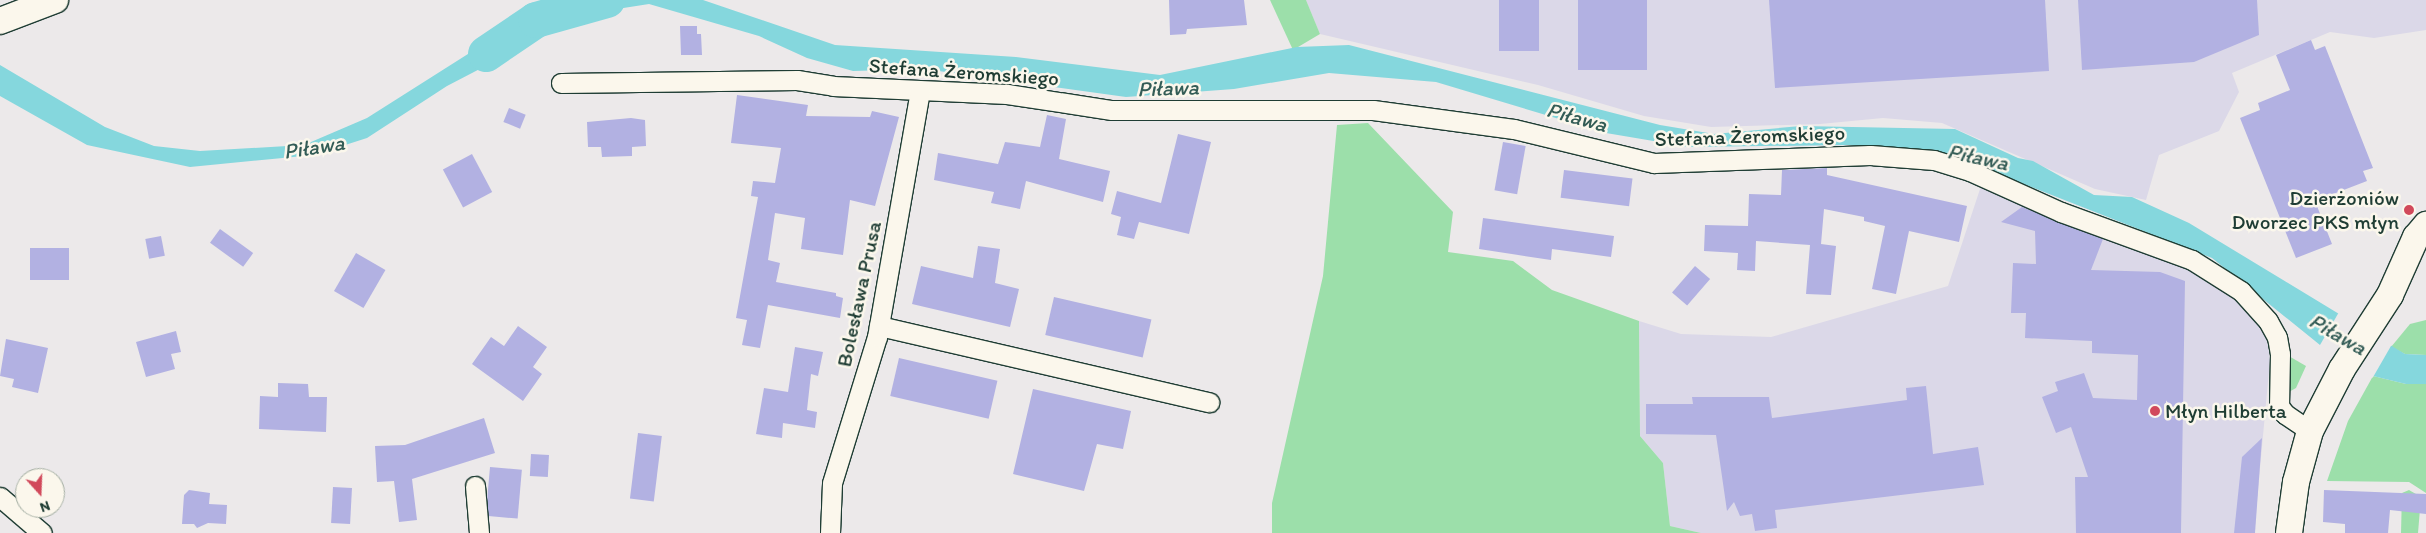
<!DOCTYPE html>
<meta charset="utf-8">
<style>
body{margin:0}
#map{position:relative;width:2426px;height:533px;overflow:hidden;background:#ece9ea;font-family:Itim,sans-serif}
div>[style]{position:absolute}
.built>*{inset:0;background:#dbd8e8}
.green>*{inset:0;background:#9cdfaa}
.water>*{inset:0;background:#85d7dd}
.pier>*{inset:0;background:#ece9ea;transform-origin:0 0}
.river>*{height:36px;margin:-18px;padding:0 18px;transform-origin:18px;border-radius:18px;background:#85d7dd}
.building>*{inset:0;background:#b2b1e2;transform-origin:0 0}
.roads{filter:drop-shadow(1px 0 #1f3d34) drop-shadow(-1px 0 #1f3d34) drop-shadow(0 1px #1f3d34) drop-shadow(0 -1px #1f3d34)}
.street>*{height:19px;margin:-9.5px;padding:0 9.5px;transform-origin:9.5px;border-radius:9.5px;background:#fbf7ec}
.secondary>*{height:26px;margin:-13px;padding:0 13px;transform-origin:13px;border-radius:13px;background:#fbf7ec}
.dots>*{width:14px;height:14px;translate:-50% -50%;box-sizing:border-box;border:2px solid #fbf7ec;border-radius:50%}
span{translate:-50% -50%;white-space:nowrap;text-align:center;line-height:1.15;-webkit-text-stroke:5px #fbf7ec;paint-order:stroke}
.street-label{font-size:21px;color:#1f3d34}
.poi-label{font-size:21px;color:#1f3d34}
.right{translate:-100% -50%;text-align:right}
.left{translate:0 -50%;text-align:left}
.water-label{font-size:22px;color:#335c56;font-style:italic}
.north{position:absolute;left:15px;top:468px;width:50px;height:50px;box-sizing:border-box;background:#fbf7ec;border:1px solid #a3ada2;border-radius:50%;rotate:160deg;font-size:14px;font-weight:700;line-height:20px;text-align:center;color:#1f3d34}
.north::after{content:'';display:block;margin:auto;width:18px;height:22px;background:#d1495b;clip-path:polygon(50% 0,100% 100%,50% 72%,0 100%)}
</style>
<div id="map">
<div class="built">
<div style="clip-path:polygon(1306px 0,2426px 0,2426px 30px,2374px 38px,2330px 32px,2232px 73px,2239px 92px,2219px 131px,2159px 155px,2146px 200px,2095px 189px,1942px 123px,1883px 118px,1820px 124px,1711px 127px,1644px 116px,1538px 85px,1320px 34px)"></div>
<div style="clip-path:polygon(1981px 186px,2104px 238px,2201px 270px,2252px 311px,2266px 331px,2270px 360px,2254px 533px,1701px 533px,1670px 526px,1663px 463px,1640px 436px,1639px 321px,1681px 334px,1771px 337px,1948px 286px)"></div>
</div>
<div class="green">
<div style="clip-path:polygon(1270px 0,1306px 0,1320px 34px,1293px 50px)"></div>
<div style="clip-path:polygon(1368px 123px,1453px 212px,1448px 252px,1513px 261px,1552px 290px,1639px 321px,1640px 436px,1663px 463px,1670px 526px,1701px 533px,1272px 533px,1272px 503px,1323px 276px,1337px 125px)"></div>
<div style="clip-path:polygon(2426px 320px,2426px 355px,2405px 354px,2391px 347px,2410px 324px)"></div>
<div style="clip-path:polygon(2287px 355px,2306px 366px,2296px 388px,2283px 395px)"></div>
<div style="clip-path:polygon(2373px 376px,2406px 384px,2426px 384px,2426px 493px,2409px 482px,2327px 481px,2348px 421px)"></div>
<div style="clip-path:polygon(2409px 490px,2421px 497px,2418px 533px,2401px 533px,2402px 493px)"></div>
</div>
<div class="water">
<div style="clip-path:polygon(585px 0,703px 0,835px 45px,1016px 57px,1160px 75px,1297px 47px,1349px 45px,1660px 125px,1714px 134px,1801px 126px,1955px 129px,2018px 158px,2033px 161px,2094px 195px,2132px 197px,2189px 223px,2405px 354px,2426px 355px,2426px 384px,2406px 384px,2373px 376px,2320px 345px,2212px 258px,1950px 155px,1848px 145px,1689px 147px,1606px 133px,1436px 82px,1329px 73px,1234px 89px,1126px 97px,924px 69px,853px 71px,807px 58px,759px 36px,649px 4px,585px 14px,447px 86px,367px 138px,314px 155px,190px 167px,87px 145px,0 96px,0 65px,105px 127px,154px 146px,200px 151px,304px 145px,367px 118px,479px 47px)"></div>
</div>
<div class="pier">
<div style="left:2339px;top:312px;width:62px;height:40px;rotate:30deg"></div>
</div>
<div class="river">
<div style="left:486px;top:54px;width:60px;rotate:-34.2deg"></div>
<div style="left:536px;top:20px;width:74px;rotate:-15.7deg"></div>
</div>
<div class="building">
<div style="clip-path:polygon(1169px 0,1244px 0,1247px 25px,1187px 29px,1186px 34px,1170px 35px)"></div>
<div style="left:1499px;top:0;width:40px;height:51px"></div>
<div style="left:1578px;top:0;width:69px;height:70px"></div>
<div style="clip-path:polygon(1769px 0,2045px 0,2049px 71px,1775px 88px)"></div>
<div style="clip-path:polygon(2078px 0,2257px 0,2259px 35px,2194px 62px,2082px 70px)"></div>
<div style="clip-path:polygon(680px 26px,697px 26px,697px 34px,701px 34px,702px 55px,681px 55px)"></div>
<div style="clip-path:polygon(2311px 40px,2315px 50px,2325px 46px,2373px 168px,2363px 171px,2367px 181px,2315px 201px,2332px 244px,2296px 258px,2240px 118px,2260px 110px,2258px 103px,2290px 90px,2276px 55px)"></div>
<div style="clip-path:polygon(737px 95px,808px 105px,806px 116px,870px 117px,872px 111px,899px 117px,875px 206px,850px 200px,843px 255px,801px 249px,805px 218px,775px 213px,768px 260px,780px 263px,776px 282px,836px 293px,836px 296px,843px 298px,840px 318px,768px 305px,760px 348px,742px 345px,747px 320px,736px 318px,758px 197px,751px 196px,753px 181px,775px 183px,781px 148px,731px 143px)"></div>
<div style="left:509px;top:108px;width:18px;height:15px;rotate:22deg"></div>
<div style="clip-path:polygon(1047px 115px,1066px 119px,1059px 159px,1110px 171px,1103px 202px,1026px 181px,1020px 209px,991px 203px,994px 192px,934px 180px,938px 153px,998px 164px,1005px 142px,1040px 147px)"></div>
<div style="clip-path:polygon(631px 118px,645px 120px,646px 146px,632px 147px,632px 156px,602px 157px,601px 147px,588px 147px,587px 122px)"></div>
<div style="clip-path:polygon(1178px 134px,1211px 142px,1189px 234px,1139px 222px,1134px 239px,1117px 235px,1121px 217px,1111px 214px,1117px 191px,1161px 203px)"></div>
<div style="left:1503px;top:142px;width:23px;height:49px;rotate:10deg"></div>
<div style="left:472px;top:154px;width:43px;height:33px;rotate:62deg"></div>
<div style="clip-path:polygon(1827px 168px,1827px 175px,1967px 206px,1959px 242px,1909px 231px,1896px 294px,1872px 289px,1885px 226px,1864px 221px,1864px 217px,1824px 209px,1821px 244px,1836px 246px,1831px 295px,1806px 294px,1810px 245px,1756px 241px,1755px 271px,1737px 270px,1738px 253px,1704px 251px,1705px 225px,1748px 226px,1749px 194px,1781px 195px,1782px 170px)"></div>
<div style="left:1564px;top:170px;width:69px;height:28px;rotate:7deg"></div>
<div style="clip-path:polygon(2022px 207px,2103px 239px,2091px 270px,2160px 272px,2185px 281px,2181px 533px,2076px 533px,2075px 477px,2088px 477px,2071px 427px,2056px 433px,2042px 397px,2058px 391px,2055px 382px,2084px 373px,2093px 398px,2137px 400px,2138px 355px,2092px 353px,2092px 341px,2025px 338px,2026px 313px,2011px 313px,2013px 263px,2036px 264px,2035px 231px,2001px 222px)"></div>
<div style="clip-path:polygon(1483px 218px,1614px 236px,1611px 257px,1552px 249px,1551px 260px,1479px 249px)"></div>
<div style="left:220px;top:229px;width:41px;height:17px;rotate:36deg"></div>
<div style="left:161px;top:236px;width:20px;height:16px;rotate:79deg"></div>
<div style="clip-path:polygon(978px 246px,1000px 249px,995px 283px,1019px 289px,1010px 327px,912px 304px,921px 266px,973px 278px)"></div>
<div style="left:69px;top:248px;width:32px;height:39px;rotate:90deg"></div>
<div style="left:356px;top:253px;width:34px;height:44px;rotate:30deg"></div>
<div style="left:1695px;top:266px;width:20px;height:35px;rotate:41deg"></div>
<div style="left:1054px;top:297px;width:100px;height:39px;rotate:13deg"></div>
<div style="clip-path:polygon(518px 326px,547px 347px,533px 367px,542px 374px,523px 401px,472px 364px,491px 337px,504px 346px)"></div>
<div style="clip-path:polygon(176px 331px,181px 352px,171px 354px,175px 369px,146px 377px,136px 342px)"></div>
<div style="clip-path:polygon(6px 339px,48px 348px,38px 393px,12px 387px,14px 379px,0 376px)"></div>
<div style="clip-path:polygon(795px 347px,823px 352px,818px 376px,811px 374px,807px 410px,817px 412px,815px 428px,783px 423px,782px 438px,756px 434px,764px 388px,788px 392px)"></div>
<div style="left:899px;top:358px;width:101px;height:39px;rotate:13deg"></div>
<div style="clip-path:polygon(278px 383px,308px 384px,309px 397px,327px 397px,326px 432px,259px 429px,260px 396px,278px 397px)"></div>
<div style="clip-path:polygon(1926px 386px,1933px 454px,1978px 447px,1984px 485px,1775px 510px,1777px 528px,1755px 531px,1752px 514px,1740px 516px,1734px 502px,1727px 511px,1716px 435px,1646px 434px,1646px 404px,1693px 404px,1692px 397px,1769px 397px,1772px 418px,1907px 400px,1906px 388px)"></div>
<div style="clip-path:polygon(1033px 389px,1131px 411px,1123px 449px,1097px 444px,1084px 491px,1013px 474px)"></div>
<div style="clip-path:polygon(484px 418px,495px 453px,412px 479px,417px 520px,399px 522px,394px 481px,377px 482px,375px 446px,405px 445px)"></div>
<div style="left:638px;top:433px;width:24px;height:66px;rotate:7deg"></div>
<div style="clip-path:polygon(2262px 438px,2255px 533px,2234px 533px,2242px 457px)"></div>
<div style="left:531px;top:454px;width:18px;height:22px;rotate:3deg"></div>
<div style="left:490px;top:467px;width:32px;height:49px;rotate:5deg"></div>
<div style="left:333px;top:487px;width:19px;height:36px;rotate:3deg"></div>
<div style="clip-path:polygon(189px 490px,210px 493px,209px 504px,227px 505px,226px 524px,208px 523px,197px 528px,194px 524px,182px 524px,184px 495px)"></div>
<div style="clip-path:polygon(2324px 490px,2426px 494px,2426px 514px,2390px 510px,2388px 533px,2345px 533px,2345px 524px,2323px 522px)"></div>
</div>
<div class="roads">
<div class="street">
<div style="left:561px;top:83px;width:236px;rotate:-0.7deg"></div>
<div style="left:797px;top:80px;width:36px;rotate:9deg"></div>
<div style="left:833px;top:86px;width:174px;rotate:2.6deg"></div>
<div style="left:1007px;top:94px;width:106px;rotate:8.7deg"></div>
<div style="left:1112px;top:110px;width:261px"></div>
<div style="left:1373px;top:110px;width:142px;rotate:7.7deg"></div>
<div style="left:1514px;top:129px;width:144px;rotate:13.7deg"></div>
<div style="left:1654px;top:163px;width:216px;rotate:-2.1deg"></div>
<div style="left:1870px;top:155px;width:64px;rotate:4.5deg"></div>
<div style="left:1934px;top:160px;width:38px;rotate:17deg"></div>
<div style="left:1970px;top:171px;width:100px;rotate:24.3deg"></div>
<div style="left:2061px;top:212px;width:140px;rotate:20.1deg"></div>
<div style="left:2192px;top:260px;width:58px;rotate:32.3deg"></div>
<div style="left:2241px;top:291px;width:40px;rotate:48deg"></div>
<div style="left:2268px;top:321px;width:18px;rotate:61deg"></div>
<div style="left:2277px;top:337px;width:17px;rotate:80deg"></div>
<div style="left:2280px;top:354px;width:52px;rotate:91.1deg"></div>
<div style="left:2279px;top:406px;width:10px;rotate:53deg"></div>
<div style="left:2285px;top:414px;width:30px;rotate:34deg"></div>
<div style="left:879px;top:326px;width:339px;rotate:13deg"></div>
<div style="left:475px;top:486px;width:47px;rotate:85.1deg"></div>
<div style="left:0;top:497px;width:55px;rotate:40.6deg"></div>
<div style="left:830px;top:533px;width:50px;rotate:-87.7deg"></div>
<div style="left:832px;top:483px;width:153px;rotate:-72.9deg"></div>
<div style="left:877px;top:337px;width:250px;rotate:-80.1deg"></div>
</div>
<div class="secondary">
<div style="left:0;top:21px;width:59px;rotate:-20.9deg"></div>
<div style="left:2289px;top:533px;width:51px;rotate:-82.2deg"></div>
<div style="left:2296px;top:482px;width:53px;rotate:-74.6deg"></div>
<div style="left:2310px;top:431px;width:70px;rotate:-62.7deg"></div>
<div style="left:2342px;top:369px;width:88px;rotate:-57deg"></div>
<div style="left:2390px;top:295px;width:64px;rotate:-65.9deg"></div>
<div style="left:2416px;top:237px;width:16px;rotate:-50deg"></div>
</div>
</div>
<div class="dots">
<div style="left:2409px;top:210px;background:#d1495b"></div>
<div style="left:2155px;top:411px;background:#d1495b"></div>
</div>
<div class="street-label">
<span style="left:964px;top:72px;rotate:4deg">Stefana Żeromskiego</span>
<span style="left:1750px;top:136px;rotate:-2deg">Stefana Żeromskiego</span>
<span style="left:859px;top:294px;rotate:-78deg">Bolesława Prusa</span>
</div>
<div class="poi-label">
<span class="right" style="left:2399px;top:210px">Dzierżoniów<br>Dworzec PKS młyn</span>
<span class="left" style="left:2165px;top:411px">Młyn Hilberta</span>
</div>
<div class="water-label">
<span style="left:1168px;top:88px;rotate:-2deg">Piława</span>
<span style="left:1577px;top:117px;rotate:15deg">Piława</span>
<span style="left:314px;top:147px;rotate:-9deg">Piława</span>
<span style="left:1978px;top:157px;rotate:12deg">Piława</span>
<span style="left:2338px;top:334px;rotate:30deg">Piława</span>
</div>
<div class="north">N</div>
</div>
